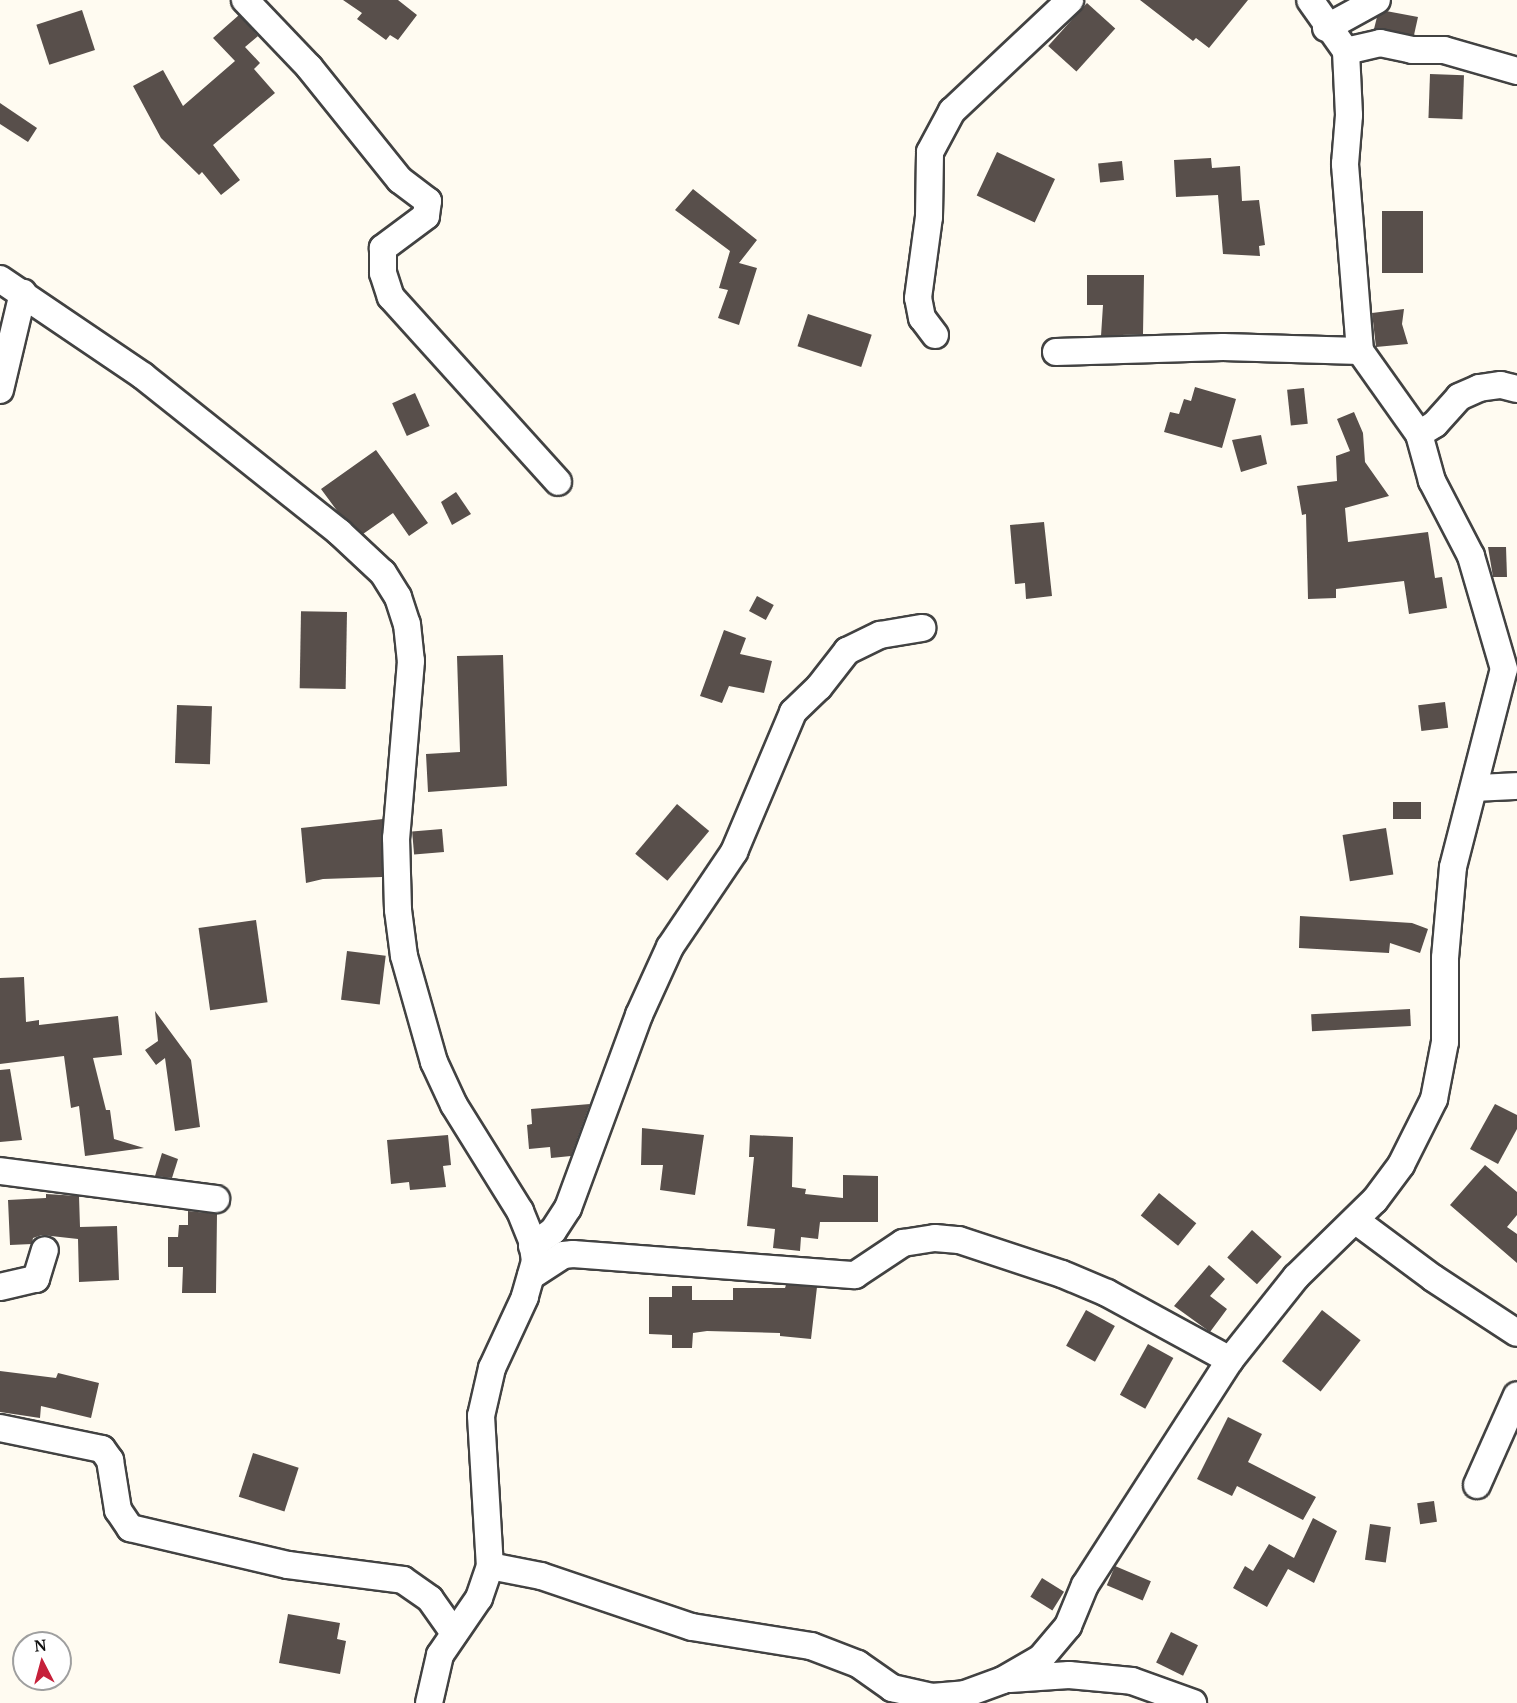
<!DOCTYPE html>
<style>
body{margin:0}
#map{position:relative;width:1517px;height:1703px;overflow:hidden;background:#fffbf1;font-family:"PT Serif",serif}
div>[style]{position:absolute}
.building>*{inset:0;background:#584f4b;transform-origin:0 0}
.roads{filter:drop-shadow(2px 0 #424242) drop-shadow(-2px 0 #424242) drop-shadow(0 2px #424242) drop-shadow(0 -2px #424242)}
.minor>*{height:26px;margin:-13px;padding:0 13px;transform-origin:13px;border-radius:13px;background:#fff}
span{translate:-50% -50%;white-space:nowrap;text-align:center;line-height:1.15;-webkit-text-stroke:6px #fff;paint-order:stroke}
.north{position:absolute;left:12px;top:1631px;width:60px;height:60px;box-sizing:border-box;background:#fff;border:2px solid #9f9f9f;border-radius:50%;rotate:354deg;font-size:16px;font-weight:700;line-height:24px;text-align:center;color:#0f0f0f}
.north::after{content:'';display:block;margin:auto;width:21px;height:27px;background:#c6203a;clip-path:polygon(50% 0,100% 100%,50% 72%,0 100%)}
</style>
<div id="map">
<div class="building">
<div style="clip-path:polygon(343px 0,398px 0,417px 15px,398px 40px,390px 35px,386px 40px,357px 19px,362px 13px)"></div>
<div style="clip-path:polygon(1140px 0,1248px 0,1209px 48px,1196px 38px,1193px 41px)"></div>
<div style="left:1087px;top:3px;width:38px;height:58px;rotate:42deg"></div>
<div style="left:82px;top:10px;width:42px;height:48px;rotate:72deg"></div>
<div style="clip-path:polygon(1386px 11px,1418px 17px,1414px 35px,1374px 29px,1377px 17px)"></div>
<div style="clip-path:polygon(239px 15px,258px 36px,245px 47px,260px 63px,254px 69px,275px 93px,213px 145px,240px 180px,221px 195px,202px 172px,199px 175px,161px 138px,133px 86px,163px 70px,183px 106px,235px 61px,213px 38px)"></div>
<div style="left:1430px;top:74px;width:34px;height:44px;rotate:2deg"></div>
<div style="clip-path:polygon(0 103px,37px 128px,28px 142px,0 124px)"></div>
<div style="left:997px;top:152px;width:64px;height:48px;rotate:25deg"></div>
<div style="clip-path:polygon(1211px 158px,1212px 168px,1240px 166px,1242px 201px,1259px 200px,1265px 245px,1259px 246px,1260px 256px,1223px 254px,1218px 195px,1176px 197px,1174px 160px)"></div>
<div style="left:1122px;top:161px;width:19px;height:24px;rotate:84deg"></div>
<div style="clip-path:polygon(693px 189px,757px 240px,739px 263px,757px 268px,739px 325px,718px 318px,728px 290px,719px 288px,730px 251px,675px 210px)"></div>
<div style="left:1382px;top:211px;width:41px;height:62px"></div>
<div style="clip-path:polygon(1087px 275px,1144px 275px,1143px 334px,1101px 336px,1103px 305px,1087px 305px)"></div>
<div style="clip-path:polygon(1404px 309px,1402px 324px,1408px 344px,1376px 347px,1372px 313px)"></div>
<div style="left:808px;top:314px;width:67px;height:34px;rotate:18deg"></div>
<div style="clip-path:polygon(1195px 387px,1236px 399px,1222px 448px,1164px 432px,1170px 412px,1179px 414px,1184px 399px,1191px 401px)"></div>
<div style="left:1304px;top:388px;width:36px;height:17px;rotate:84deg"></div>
<div style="left:415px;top:393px;width:36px;height:25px;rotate:66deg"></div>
<div style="clip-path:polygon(1354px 412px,1363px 433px,1365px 462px,1389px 496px,1345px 508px,1348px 542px,1428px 532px,1435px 578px,1442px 577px,1447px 608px,1409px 614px,1404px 581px,1336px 589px,1336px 598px,1308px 599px,1306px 514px,1302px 515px,1297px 486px,1337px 481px,1336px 456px,1350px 451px,1337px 419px)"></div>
<div style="clip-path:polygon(1261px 435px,1267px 464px,1241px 472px,1232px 440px)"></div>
<div style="clip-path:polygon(376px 450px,428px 523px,409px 536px,393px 513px,363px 534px,338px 512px,321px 489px)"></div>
<div style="clip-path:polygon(456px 492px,471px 514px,452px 525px,441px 502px)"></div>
<div style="clip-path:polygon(1044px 522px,1052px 596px,1026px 599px,1025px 583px,1015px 584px,1010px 525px)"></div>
<div style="clip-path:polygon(1488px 547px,1506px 547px,1507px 577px,1493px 577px)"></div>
<div style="left:757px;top:596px;width:19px;height:17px;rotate:28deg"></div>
<div style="left:347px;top:612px;width:77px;height:46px;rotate:91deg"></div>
<div style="clip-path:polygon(724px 630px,746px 638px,740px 654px,772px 661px,764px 693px,729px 686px,722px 703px,700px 696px)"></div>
<div style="clip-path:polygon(503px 655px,507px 786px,428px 792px,426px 754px,460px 752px,457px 656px)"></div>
<div style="left:1445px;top:702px;width:26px;height:27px;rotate:83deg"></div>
<div style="left:177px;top:705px;width:35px;height:58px;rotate:2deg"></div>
<div style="left:1393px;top:802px;width:28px;height:17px"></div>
<div style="left:677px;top:804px;width:42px;height:65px;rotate:40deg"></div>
<div style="clip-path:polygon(383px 819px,382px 877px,323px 879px,306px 883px,301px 828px)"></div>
<div style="left:1386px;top:828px;width:47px;height:44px;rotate:81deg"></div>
<div style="left:442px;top:829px;width:23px;height:30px;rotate:85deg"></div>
<div style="clip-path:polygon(1300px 916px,1412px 923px,1428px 929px,1420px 953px,1390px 943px,1389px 953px,1299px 948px)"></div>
<div style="left:256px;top:920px;width:83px;height:58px;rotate:82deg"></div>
<div style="left:347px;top:951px;width:39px;height:49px;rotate:7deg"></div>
<div style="clip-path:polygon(24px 977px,26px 1022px,39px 1020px,39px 1025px,118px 1016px,122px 1055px,93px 1058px,106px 1110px,110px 1110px,114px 1139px,144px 1148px,85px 1156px,79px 1106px,71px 1108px,64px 1056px,0 1064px,0 978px)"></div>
<div style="left:1410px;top:1009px;width:17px;height:99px;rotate:87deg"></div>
<div style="clip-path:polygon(155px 1011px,191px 1060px,200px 1127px,175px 1131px,165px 1058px,156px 1065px,145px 1050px,158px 1041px)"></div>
<div style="clip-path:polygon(10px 1069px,22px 1140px,0 1142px,0 1070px)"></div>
<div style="clip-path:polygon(590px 1104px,571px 1156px,551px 1158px,550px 1147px,529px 1149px,527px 1125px,532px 1124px,531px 1109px)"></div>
<div style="clip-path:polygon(1495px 1104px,1517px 1115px,1517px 1129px,1498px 1164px,1470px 1149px)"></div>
<div style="clip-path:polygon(642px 1128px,704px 1135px,695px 1195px,660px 1190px,663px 1165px,641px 1165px)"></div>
<div style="clip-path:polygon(448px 1135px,451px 1165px,443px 1166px,446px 1187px,410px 1190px,409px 1182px,391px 1184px,387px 1140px)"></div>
<div style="clip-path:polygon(750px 1135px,793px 1137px,792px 1187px,806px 1189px,805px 1194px,843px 1198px,843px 1175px,878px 1176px,878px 1222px,820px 1222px,818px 1239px,801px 1237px,800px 1251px,773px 1248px,775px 1229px,747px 1226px,754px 1157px,749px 1157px)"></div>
<div style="clip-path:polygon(162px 1153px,178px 1159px,172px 1178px,155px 1176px)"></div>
<div style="clip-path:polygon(1485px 1165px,1517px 1192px,1517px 1215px,1507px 1227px,1517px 1234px,1517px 1263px,1450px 1205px)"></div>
<div style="left:1159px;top:1193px;width:48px;height:29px;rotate:39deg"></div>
<div style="clip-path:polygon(46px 1194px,79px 1196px,80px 1227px,117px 1226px,119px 1280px,79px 1282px,78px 1239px,42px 1235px,33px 1238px,32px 1244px,10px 1245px,8px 1200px,46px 1198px)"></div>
<div style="clip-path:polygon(188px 1211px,217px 1214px,216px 1293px,182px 1293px,183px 1267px,168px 1267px,168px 1237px,178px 1237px,179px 1225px,188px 1225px)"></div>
<div style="left:1252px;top:1230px;width:40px;height:37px;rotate:42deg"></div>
<div style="clip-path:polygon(1209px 1265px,1225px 1279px,1210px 1296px,1227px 1309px,1210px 1332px,1174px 1306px)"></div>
<div style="clip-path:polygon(786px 1285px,817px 1287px,811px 1339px,780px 1336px,780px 1333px,707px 1331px,693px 1333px,692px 1348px,672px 1348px,672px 1335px,649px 1334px,649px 1297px,672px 1297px,672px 1286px,692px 1286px,692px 1300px,733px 1300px,733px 1288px,785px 1288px)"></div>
<div style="left:1086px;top:1310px;width:33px;height:41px;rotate:29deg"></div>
<div style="left:1322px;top:1310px;width:49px;height:65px;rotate:38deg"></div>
<div style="left:1148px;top:1344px;width:29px;height:58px;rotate:29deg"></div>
<div style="clip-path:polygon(0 1371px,56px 1378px,58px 1373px,99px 1383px,91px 1418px,41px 1406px,40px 1418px,0 1412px)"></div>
<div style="clip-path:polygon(1228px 1417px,1262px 1434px,1248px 1462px,1316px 1497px,1303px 1520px,1237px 1486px,1232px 1496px,1197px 1479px)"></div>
<div style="left:253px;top:1453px;width:48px;height:46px;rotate:18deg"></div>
<div style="left:1434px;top:1501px;width:21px;height:17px;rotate:82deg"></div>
<div style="clip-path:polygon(1313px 1518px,1337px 1531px,1314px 1583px,1288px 1569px,1267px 1607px,1233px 1588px,1245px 1566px,1253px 1571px,1269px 1544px,1294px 1558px)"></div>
<div style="left:1370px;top:1524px;width:21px;height:36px;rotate:8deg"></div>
<div style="left:1115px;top:1566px;width:39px;height:21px;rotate:23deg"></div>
<div style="left:1042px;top:1578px;width:26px;height:22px;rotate:32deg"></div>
<div style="clip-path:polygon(288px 1614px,340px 1623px,337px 1639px,346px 1641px,340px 1674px,279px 1663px)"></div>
<div style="left:1171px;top:1632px;width:30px;height:34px;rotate:26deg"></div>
</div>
<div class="roads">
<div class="minor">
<div style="left:245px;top:0;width:93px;rotate:46.3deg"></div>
<div style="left:309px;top:67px;width:145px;rotate:51.2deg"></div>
<div style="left:400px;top:180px;width:35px;rotate:37deg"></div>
<div style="left:428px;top:201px;width:15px;rotate:98deg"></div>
<div style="left:426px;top:216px;width:54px;rotate:143.3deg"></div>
<div style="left:383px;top:248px;width:25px;rotate:90deg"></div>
<div style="left:383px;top:273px;width:25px;rotate:72deg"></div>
<div style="left:391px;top:297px;width:249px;rotate:47.9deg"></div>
<div style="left:1326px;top:28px;width:58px;rotate:-28.8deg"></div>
<div style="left:1346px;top:51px;width:35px;rotate:-13deg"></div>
<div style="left:1380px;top:43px;width:33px;rotate:12deg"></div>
<div style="left:1412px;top:50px;width:32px"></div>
<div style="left:1444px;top:50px;width:76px;rotate:16deg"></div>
<div style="left:0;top:279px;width:173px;rotate:34.1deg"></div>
<div style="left:143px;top:376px;width:251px;rotate:38.5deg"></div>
<div style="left:339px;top:532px;width:60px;rotate:43deg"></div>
<div style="left:383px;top:573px;width:28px;rotate:58deg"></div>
<div style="left:398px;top:597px;width:28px;rotate:72deg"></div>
<div style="left:407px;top:624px;width:37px;rotate:84deg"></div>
<div style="left:411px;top:661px;width:178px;rotate:94.8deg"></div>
<div style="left:396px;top:838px;width:72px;rotate:88.4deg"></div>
<div style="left:398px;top:910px;width:46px;rotate:82.6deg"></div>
<div style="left:404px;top:956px;width:110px;rotate:74.2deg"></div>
<div style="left:434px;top:1062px;width:47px;rotate:65.1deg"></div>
<div style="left:454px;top:1105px;width:125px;rotate:58.1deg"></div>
<div style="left:520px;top:1211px;width:31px;rotate:68deg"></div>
<div style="left:532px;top:1240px;width:21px;rotate:82deg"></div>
<div style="left:535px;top:1261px;width:37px;rotate:106deg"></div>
<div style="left:525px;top:1297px;width:78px;rotate:114.9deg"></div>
<div style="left:492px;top:1368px;width:49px;rotate:102.9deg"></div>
<div style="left:481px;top:1416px;width:150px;rotate:86.6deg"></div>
<div style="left:490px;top:1566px;width:34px;rotate:109deg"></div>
<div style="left:479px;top:1598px;width:69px;rotate:124.4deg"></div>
<div style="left:440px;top:1655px;width:49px;rotate:102.9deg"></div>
<div style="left:935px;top:335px;width:21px;rotate:-127deg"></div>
<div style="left:922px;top:318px;width:20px;rotate:-101deg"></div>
<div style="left:918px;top:298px;width:82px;rotate:-82.3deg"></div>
<div style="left:929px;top:217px;width:65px;rotate:-89.1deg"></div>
<div style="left:930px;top:152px;width:47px;rotate:-61.8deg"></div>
<div style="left:952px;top:111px;width:162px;rotate:-43.2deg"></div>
<div style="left:1056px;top:352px;width:167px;rotate:-1.7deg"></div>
<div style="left:1223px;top:347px;width:137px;rotate:1.7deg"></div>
<div style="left:0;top:390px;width:100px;rotate:-76.7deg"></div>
<div style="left:1419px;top:434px;width:19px;rotate:-32deg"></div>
<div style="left:1435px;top:424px;width:36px;rotate:-48deg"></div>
<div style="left:1459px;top:397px;width:22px;rotate:-24deg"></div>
<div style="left:1479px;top:388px;width:22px;rotate:-8deg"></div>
<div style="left:1501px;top:385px;width:16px;rotate:14deg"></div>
<div style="left:1476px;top:788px;width:41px;rotate:-2.8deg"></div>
<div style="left:0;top:1171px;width:218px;rotate:7.4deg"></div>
<div style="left:1355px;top:1220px;width:97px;rotate:36.6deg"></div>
<div style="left:1433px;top:1278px;width:100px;rotate:33.2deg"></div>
<div style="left:532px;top:1246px;width:26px;rotate:-36deg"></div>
<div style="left:553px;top:1231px;width:27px;rotate:-57deg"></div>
<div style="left:568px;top:1208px;width:206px;rotate:-69.8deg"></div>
<div style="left:639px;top:1015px;width:75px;rotate:-65.5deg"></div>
<div style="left:670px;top:947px;width:115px;rotate:-56deg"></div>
<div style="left:734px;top:852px;width:152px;rotate:-67.1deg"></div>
<div style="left:793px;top:712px;width:36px;rotate:-44deg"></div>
<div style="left:819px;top:687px;width:46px;rotate:-52.1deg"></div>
<div style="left:847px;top:651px;width:37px;rotate:-26deg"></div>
<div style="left:880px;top:635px;width:43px;rotate:-9.5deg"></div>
<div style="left:531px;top:1276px;width:38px;rotate:-33deg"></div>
<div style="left:563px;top:1255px;width:10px;rotate:-6deg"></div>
<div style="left:573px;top:1254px;width:283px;rotate:4.3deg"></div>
<div style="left:855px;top:1275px;width:58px;rotate:-33.7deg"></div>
<div style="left:903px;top:1243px;width:32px;rotate:-9deg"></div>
<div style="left:935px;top:1238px;width:24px;rotate:5deg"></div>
<div style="left:959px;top:1240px;width:108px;rotate:18.3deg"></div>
<div style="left:1062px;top:1274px;width:49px;rotate:22.9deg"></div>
<div style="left:1107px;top:1293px;width:140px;rotate:28.6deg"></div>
<div style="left:0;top:1287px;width:37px;rotate:-13deg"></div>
<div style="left:36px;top:1279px;width:30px;rotate:-73deg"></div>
<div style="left:0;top:1428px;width:104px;rotate:11.6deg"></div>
<div style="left:102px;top:1449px;width:14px;rotate:54deg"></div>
<div style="left:110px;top:1460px;width:51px;rotate:80.9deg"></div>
<div style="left:118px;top:1510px;width:22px;rotate:56deg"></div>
<div style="left:130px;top:1528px;width:162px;rotate:13.2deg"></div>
<div style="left:288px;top:1565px;width:116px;rotate:7.4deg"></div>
<div style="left:403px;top:1580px;width:33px;rotate:35deg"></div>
<div style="left:430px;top:1599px;width:42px;rotate:54.8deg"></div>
<div style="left:1477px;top:1485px;width:98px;rotate:-66deg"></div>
<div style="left:490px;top:1566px;width:52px;rotate:11.1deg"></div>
<div style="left:541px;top:1576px;width:159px;rotate:18.7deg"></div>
<div style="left:692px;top:1627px;width:121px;rotate:9.1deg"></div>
<div style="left:811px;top:1646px;width:50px;rotate:21deg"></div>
<div style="left:858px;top:1664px;width:42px;rotate:35.2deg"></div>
<div style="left:892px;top:1688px;width:41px;rotate:12.7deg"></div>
<div style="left:932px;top:1697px;width:33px;rotate:-5deg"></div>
<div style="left:965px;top:1694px;width:40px;rotate:-20.2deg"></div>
<div style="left:1003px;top:1680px;width:44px;rotate:-30.1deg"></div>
<div style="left:1041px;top:1658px;width:42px;rotate:-49.8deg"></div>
<div style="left:1068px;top:1626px;width:44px;rotate:-67.5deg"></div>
<div style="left:1085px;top:1585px;width:268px;rotate:-57.2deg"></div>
<div style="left:1230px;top:1360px;width:106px;rotate:-51.5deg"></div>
<div style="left:1296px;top:1277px;width:110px;rotate:-44.3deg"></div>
<div style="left:1375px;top:1200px;width:44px;rotate:-53.4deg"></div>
<div style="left:1401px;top:1165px;width:74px;rotate:-63.4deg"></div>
<div style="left:1434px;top:1099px;width:58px;rotate:-79.1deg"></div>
<div style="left:1445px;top:1042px;width:84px;rotate:-90deg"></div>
<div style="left:1445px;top:958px;width:91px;rotate:-85deg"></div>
<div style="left:1453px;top:867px;width:204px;rotate:-75.6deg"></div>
<div style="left:1504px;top:669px;width:118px;rotate:-106.3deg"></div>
<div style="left:1471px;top:556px;width:85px;rotate:-117.5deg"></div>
<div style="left:1432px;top:481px;width:49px;rotate:-105.5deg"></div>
<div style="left:1419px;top:434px;width:102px;rotate:-125.4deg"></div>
<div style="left:1360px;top:351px;width:188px;rotate:-94.6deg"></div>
<div style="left:1345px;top:164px;width:49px;rotate:-85.3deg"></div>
<div style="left:1349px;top:115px;width:64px;rotate:-92.7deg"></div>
<div style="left:1346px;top:51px;width:62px;rotate:-125.2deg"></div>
<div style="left:1010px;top:1679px;width:59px;rotate:-3.9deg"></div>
<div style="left:1069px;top:1675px;width:63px;rotate:5.4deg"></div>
<div style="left:1132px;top:1681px;width:65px;rotate:19.8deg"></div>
</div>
</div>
<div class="north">N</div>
</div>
